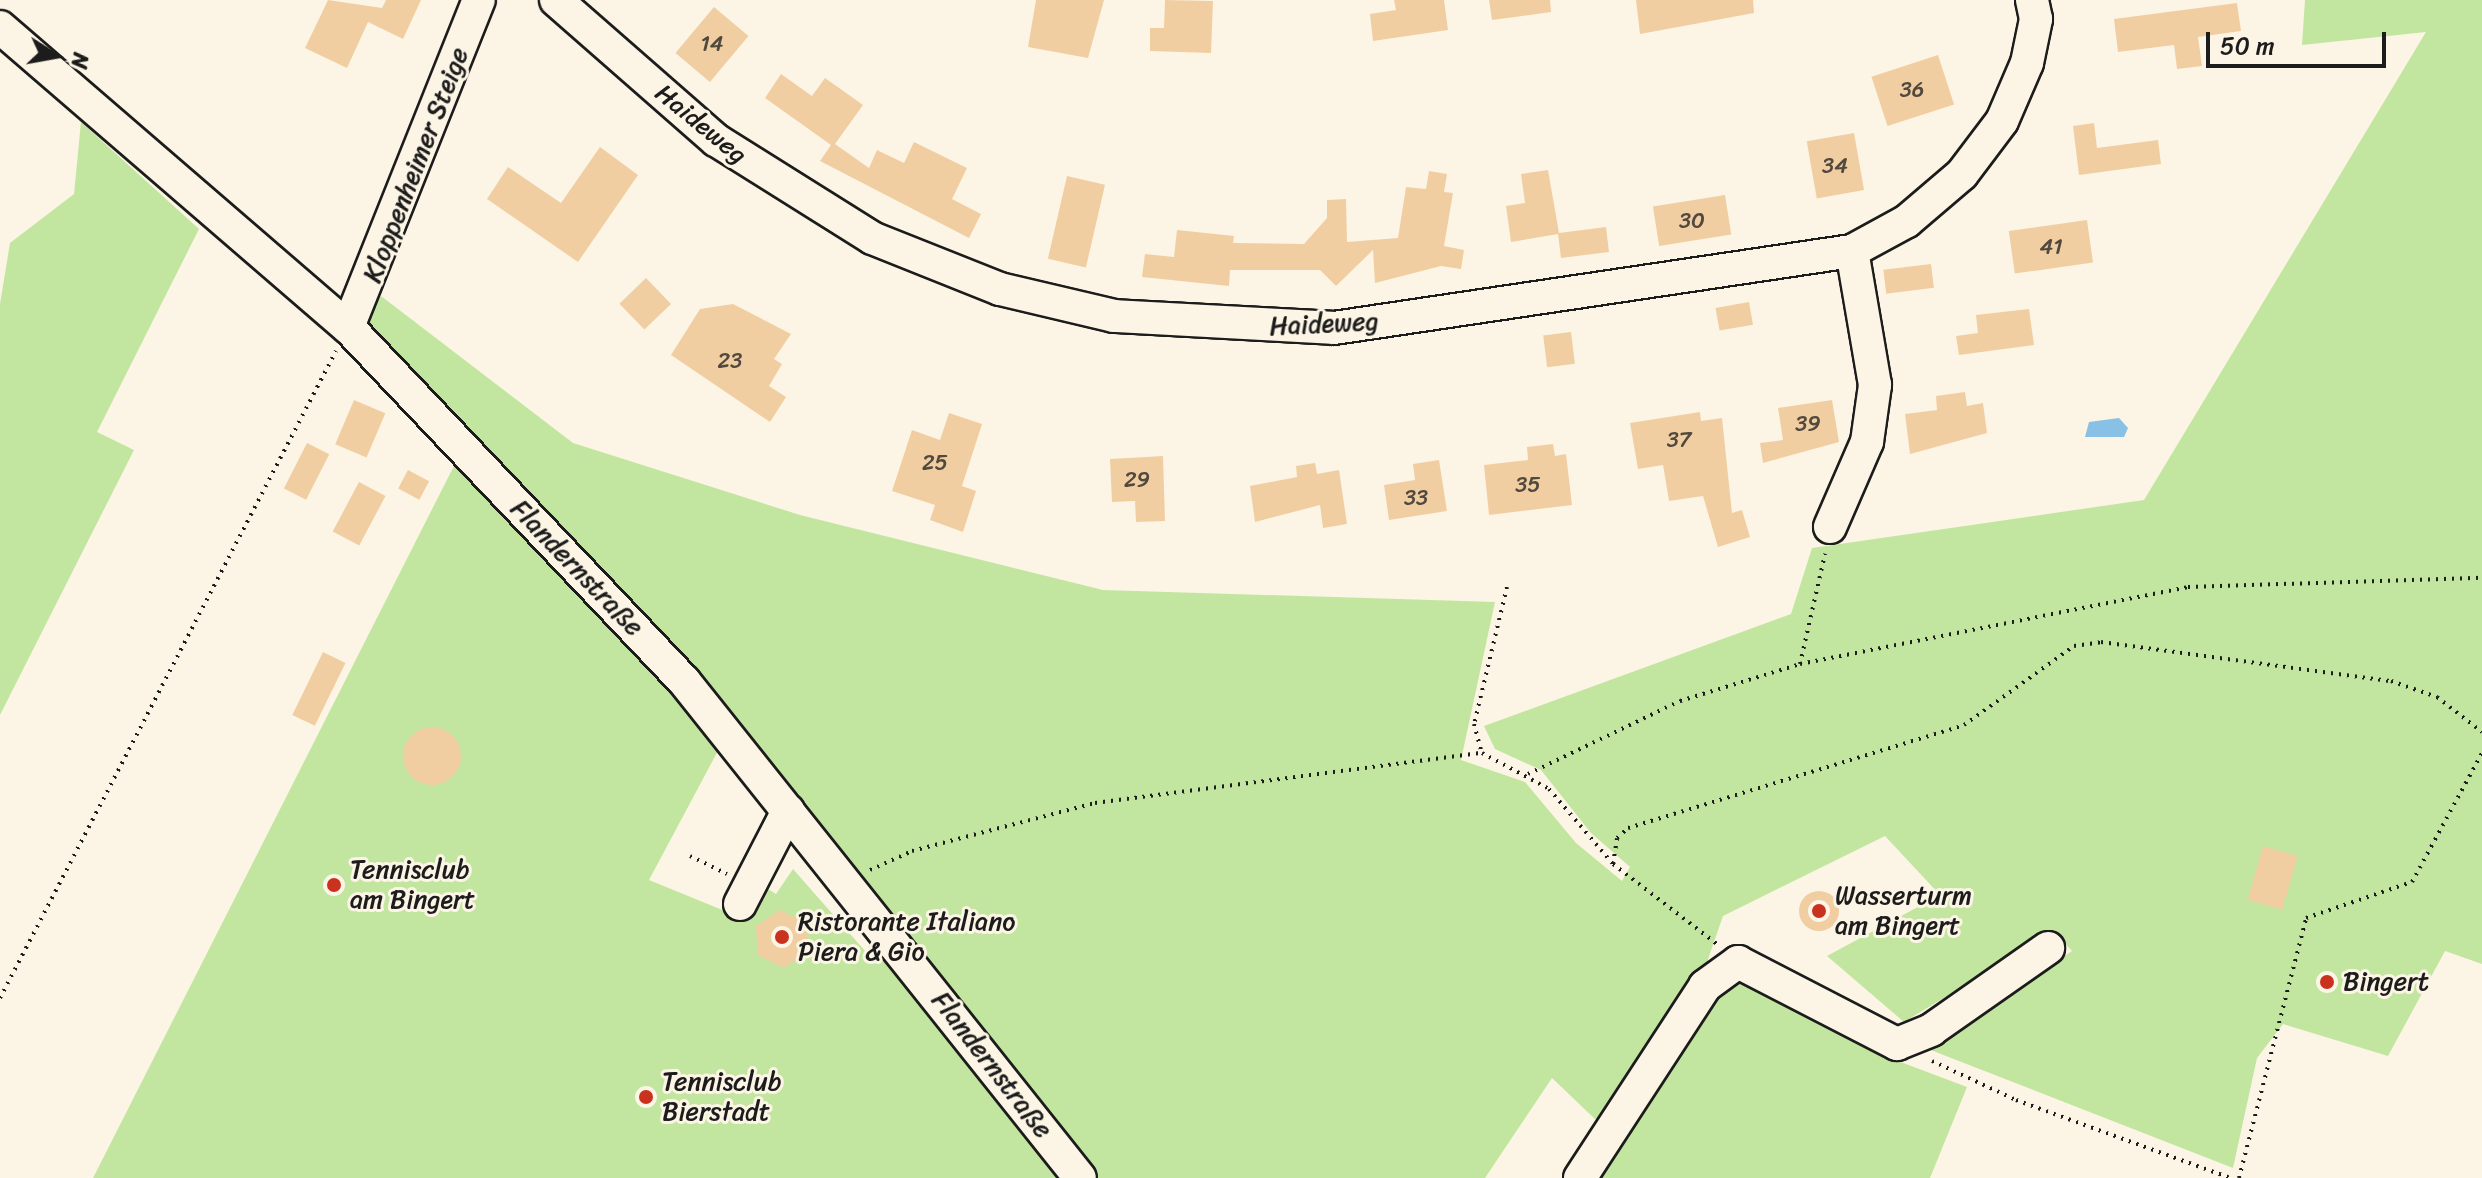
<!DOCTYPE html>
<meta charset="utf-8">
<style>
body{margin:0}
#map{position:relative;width:2482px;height:1178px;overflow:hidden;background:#fcf5e5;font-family:Sriracha,sans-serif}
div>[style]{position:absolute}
.green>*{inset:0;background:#c2e6a0}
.water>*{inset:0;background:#88c0e6}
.building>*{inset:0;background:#f1cea2;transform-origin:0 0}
.round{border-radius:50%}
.path>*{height:4px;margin-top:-2px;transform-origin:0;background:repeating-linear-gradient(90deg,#1c1c1c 0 2px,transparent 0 8px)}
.roads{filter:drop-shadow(2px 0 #1c1c1c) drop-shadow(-2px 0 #1c1c1c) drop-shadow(0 2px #1c1c1c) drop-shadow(0 -2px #1c1c1c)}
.minor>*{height:32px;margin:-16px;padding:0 16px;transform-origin:16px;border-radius:16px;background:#fcf5e5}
.dots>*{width:22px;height:22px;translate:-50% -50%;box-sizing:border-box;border:4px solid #fcf5e5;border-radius:50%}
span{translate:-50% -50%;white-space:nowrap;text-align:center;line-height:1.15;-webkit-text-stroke:6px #fcf5e5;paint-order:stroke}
.number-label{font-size:22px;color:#51483e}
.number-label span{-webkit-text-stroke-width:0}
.street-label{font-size:26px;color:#1c1c1c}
.poi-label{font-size:26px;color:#1c1c1c}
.left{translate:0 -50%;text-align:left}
.north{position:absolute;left:16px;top:16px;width:80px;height:80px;-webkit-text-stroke:6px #fcf5e5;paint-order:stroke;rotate:101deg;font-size:22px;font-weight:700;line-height:32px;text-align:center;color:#1c1c1c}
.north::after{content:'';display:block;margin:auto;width:28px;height:36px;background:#1c1c1c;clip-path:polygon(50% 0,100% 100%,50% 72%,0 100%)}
.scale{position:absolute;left:2206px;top:32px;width:180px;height:36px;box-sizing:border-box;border:4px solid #1c1c1c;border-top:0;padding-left:10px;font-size:24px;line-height:28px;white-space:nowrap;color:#1c1c1c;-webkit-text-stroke:6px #fcf5e5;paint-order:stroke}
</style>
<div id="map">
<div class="green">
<div style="clip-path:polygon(2305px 0,2482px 0,2482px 964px,2445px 951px,2388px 1056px,2283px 1024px,2257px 1058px,2233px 1168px,1928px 1049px,2072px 951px,2054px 931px,1904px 1022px,1827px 956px,1940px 895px,1885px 836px,1723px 916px,1705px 968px,1596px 1120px,1552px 1078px,1485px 1178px,1093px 1178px,363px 327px,381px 296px,573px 443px,800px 515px,1103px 590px,1495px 602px,1461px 760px,1525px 782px,1576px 843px,1622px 881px,1630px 867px,1591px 833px,1541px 770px,1495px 749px,1484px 726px,1791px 614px,1812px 548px,2144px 500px,2426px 32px,2302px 45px)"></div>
<div style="clip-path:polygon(81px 122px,199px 229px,97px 432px,134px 450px,0 715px,0 304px,10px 243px,74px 194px)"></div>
<div style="clip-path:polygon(457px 460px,720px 747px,649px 880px,742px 918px,760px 884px,776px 894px,793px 869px,866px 952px,872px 941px,1063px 1178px,93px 1178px)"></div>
<div style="clip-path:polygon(1735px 973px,1898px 1061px,1967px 1087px,1930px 1178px,1590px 1178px,1646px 1084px)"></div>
</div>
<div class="water">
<div style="clip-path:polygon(2119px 418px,2128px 428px,2124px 437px,2085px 437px,2089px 422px)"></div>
</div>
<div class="building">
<div style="clip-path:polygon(328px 0,382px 8px,386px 0,421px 0,403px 39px,368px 22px,347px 68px,305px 48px)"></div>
<div style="clip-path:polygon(1036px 0,1104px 0,1088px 58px,1028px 47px)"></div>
<div style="clip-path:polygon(1165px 0,1213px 1px,1211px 53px,1150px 51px,1150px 28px,1164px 28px)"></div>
<div style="clip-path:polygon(1394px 0,1444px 0,1448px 30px,1373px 41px,1370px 14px,1396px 10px)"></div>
<div style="clip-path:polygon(1489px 0,1550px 0,1551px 12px,1492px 20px)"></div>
<div style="clip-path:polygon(1636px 0,1753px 0,1754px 13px,1640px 34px)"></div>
<div style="clip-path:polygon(2237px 3px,2241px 31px,2198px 37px,2202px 66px,2177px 69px,2174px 45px,2118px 52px,2114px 19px)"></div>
<div style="left:714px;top:7px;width:45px;height:60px;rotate:40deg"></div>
<div style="left:1938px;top:55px;width:52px;height:70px;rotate:72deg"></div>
<div style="clip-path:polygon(781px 74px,812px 96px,825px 78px,863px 105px,835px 144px,869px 168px,877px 150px,904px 163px,914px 142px,967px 168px,952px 199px,981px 214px,969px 238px,820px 161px,831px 145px,765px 98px)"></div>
<div style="clip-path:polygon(2094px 123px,2097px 148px,2158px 140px,2161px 164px,2079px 175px,2073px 126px)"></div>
<div style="left:1854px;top:133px;width:58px;height:48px;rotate:80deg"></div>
<div style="clip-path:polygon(600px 147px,638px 175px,578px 262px,487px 199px,508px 167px,561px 203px)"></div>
<div style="clip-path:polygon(1548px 170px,1559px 233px,1606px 227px,1609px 252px,1561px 258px,1558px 234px,1511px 242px,1506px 206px,1525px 203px,1521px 174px)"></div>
<div style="clip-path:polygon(1429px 171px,1447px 174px,1444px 192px,1453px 193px,1444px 246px,1464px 250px,1461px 269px,1441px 266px,1375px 283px,1373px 250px,1336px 286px,1320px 270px,1230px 270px,1229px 286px,1142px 277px,1145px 254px,1174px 257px,1177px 230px,1234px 236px,1233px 243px,1304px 244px,1327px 218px,1327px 200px,1346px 199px,1347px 242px,1398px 238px,1406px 187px,1426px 189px)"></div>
<div style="left:1067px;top:176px;width:39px;height:85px;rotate:13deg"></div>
<div style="left:1725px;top:195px;width:40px;height:73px;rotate:81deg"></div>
<div style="left:2087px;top:220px;width:43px;height:79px;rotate:82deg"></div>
<div style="left:1931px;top:264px;width:24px;height:48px;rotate:83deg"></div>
<div style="left:646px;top:278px;width:36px;height:37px;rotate:46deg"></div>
<div style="left:1749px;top:302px;width:23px;height:34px;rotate:80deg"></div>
<div style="clip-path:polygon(733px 304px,791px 334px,774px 359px,782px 364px,769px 386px,786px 397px,770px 422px,671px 355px,700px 309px)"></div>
<div style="clip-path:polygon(2029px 309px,2034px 345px,1959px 355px,1956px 336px,1978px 333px,1976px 315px)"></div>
<div style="left:1571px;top:332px;width:32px;height:28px;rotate:83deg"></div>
<div style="clip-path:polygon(1965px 392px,1967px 406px,1983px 403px,1987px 433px,1910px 454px,1905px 414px,1937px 410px,1936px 396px)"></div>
<div style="left:354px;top:400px;width:34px;height:48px;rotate:23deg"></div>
<div style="clip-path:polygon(1832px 400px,1839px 442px,1763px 463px,1760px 443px,1783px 440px,1778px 408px)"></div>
<div style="clip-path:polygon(1700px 412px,1701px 421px,1722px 418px,1732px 513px,1742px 510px,1750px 537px,1718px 547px,1703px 496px,1669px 501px,1663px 465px,1638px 469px,1630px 423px)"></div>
<div style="clip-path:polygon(949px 413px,982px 424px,962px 486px,976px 491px,963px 532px,930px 520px,935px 505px,892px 491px,912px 430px,940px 440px)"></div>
<div style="left:307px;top:443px;width:25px;height:51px;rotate:27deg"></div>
<div style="clip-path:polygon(1553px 444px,1555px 456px,1566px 454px,1572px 505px,1489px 515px,1484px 465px,1528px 460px,1527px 447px)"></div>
<div style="clip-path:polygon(1163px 456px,1165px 521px,1136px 522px,1135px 501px,1112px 502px,1110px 459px)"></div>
<div style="clip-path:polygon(1439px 460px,1447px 511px,1389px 520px,1384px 485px,1415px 480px,1413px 464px)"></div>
<div style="clip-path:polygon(1315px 463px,1317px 474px,1339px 470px,1347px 524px,1323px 528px,1320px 505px,1255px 522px,1250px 486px,1297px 477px,1296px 466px)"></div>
<div style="left:408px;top:470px;width:24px;height:21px;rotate:28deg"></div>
<div style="left:359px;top:482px;width:30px;height:56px;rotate:28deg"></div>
<div style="left:323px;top:652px;width:25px;height:70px;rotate:26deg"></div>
<div class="round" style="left:403px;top:727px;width:58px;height:58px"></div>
<div style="left:2263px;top:846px;width:36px;height:56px;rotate:16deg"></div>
<div class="round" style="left:1799px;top:891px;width:40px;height:40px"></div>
<div style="clip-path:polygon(780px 910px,806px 923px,808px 951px,784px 968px,758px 955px,756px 926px)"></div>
</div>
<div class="path">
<div style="left:1507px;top:587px;width:141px;rotate:103.5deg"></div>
<div style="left:1474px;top:724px;width:30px;rotate:75deg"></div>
<div style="left:1482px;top:753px;width:76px;rotate:28.2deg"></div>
<div style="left:1549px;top:789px;width:99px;rotate:49.5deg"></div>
<div style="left:1613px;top:864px;width:133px;rotate:37.6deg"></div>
<div style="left:1800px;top:664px;width:113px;rotate:-77.2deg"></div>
<div style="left:1528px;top:774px;width:169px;rotate:-25.7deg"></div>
<div style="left:1680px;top:701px;width:126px;rotate:-17.1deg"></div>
<div style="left:1800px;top:664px;width:396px;rotate:-11.2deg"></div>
<div style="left:2188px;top:587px;width:294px;rotate:-1.8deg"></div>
<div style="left:690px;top:856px;width:41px;rotate:25.9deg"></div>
<div style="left:1613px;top:864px;width:26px;rotate:-81deg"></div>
<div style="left:1617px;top:838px;width:15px;rotate:-42deg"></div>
<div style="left:1628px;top:828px;width:351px;rotate:-17deg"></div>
<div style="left:1964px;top:725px;width:135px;rotate:-35.7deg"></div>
<div style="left:2074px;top:646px;width:27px;rotate:-8deg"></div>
<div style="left:2101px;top:642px;width:293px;rotate:7.7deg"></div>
<div style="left:2391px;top:681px;width:49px;rotate:19.2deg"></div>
<div style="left:2437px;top:697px;width:57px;rotate:37.9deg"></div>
<div style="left:870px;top:870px;width:46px;rotate:-24.3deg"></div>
<div style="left:912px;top:851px;width:189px;rotate:-14.7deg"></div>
<div style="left:1095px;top:803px;width:390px;rotate:-7.4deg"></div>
<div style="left:0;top:998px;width:729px;rotate:-62.56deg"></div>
<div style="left:1932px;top:1061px;width:93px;rotate:24.9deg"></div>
<div style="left:2016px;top:1100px;width:228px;rotate:20deg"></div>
<div style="left:2239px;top:1178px;width:268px;rotate:-75.5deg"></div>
<div style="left:2306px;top:918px;width:112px;rotate:-18.8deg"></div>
<div style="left:2412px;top:882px;width:147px;rotate:-61.5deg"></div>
</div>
<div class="roads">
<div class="minor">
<div style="left:556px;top:0;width:213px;rotate:41.2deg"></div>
<div style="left:716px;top:140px;width:184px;rotate:32.1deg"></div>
<div style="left:872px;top:238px;width:138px;rotate:21.7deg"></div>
<div style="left:1000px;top:289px;width:117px;rotate:13.3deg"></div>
<div style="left:1114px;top:316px;width:220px;rotate:3.1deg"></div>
<div style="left:1334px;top:328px;width:524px;rotate:-8.46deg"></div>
<div style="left:1852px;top:251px;width:63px;rotate:-28.6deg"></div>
<div style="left:1907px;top:221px;width:72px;rotate:-40.5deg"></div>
<div style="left:1962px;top:174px;width:66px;rotate:-53deg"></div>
<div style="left:2002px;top:121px;width:63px;rotate:-66.7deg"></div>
<div style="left:2027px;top:63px;width:45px;rotate:-78.4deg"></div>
<div style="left:2036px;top:19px;width:19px;rotate:-102deg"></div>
<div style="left:0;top:27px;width:459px;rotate:40.8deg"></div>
<div style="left:348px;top:327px;width:488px;rotate:46.5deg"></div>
<div style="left:684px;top:681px;width:635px;rotate:51.45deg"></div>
<div style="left:348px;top:327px;width:352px;rotate:-68.2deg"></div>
<div style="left:1830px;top:527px;width:93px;rotate:-66.5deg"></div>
<div style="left:1867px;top:442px;width:58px;rotate:-82deg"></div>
<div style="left:1875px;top:385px;width:136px;rotate:-99.7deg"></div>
<div style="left:740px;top:904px;width:105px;rotate:-62.7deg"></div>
<div style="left:1580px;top:1178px;width:229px;rotate:-56.9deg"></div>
<div style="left:1705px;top:986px;width:41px;rotate:-36deg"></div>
<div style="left:1738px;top:962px;width:179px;rotate:27.3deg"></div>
<div style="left:1897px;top:1044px;width:37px;rotate:-22deg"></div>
<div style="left:1931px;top:1030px;width:143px;rotate:-35deg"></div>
</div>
</div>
<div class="dots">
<div style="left:334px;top:885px;background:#c8321e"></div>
<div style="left:1819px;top:911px;background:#c8321e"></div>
<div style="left:782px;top:937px;background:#c8321e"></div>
<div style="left:2327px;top:982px;background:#c8321e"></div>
<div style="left:646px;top:1097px;background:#c8321e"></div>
</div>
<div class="number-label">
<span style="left:712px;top:44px">14</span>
<span style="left:1912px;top:90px">36</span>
<span style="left:1835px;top:166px">34</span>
<span style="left:1692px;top:221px">30</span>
<span style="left:2051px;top:247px">41</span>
<span style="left:730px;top:361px">23</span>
<span style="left:1808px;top:424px">39</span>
<span style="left:1679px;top:440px">37</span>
<span style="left:935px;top:463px">25</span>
<span style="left:1137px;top:480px">29</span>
<span style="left:1528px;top:485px">35</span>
<span style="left:1416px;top:498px">33</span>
</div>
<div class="street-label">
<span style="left:701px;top:124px;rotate:39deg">Haideweg</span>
<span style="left:416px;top:165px;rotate:-69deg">Kloppenheimer Steige</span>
<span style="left:1324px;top:324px;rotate:-3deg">Haideweg</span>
<span style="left:577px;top:568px;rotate:46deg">Flandernstraße</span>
<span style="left:992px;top:1065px;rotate:52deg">Flandernstraße</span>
</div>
<div class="poi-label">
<span class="left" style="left:350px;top:885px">Tennisclub<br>am Bingert</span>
<span class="left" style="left:1835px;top:911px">Wasserturm<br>am Bingert</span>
<span class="left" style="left:798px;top:937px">Ristorante Italiano<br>Piera &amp; Gio</span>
<span class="left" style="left:2343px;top:982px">Bingert</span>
<span class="left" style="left:662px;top:1097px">Tennisclub<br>Bierstadt</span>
</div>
<div class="north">N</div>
<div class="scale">50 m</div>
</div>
